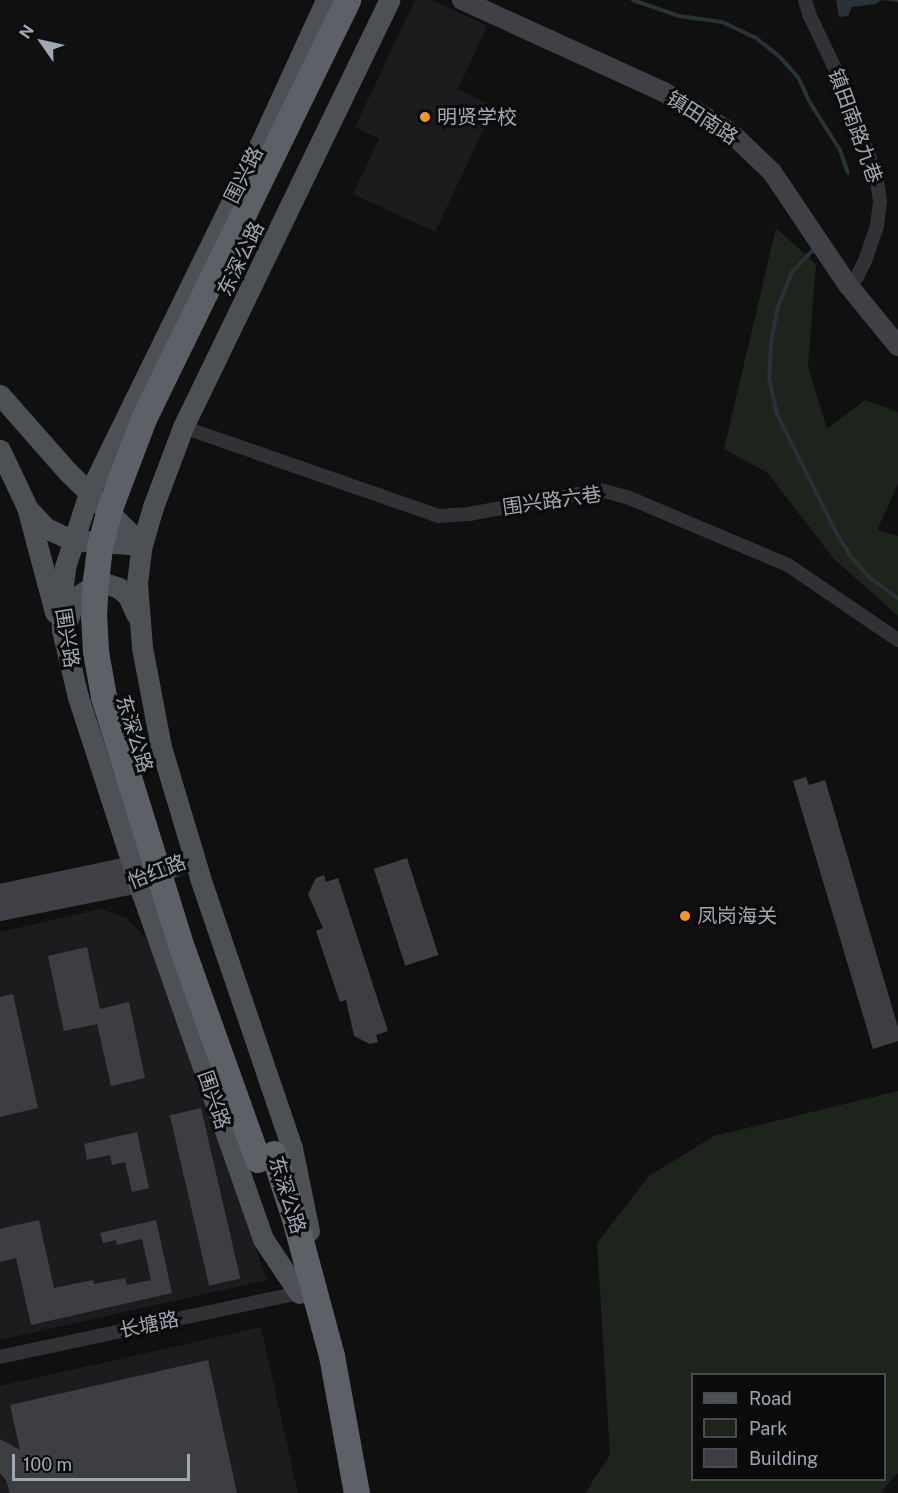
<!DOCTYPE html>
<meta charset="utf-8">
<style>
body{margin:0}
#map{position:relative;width:898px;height:1493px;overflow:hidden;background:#101011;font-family:"Public Sans","Noto Sans SC",sans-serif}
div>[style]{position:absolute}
.built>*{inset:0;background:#1c1c1e}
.green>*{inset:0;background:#1c241c}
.water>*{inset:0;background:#283237}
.stream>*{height:4px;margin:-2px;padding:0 2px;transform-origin:2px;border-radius:2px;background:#283237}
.building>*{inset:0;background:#3c3e41;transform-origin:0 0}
.street>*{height:14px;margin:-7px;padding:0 7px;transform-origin:7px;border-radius:7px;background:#313236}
.secondary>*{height:20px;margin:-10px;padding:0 10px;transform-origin:10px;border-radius:10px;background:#3f4146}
.primary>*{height:21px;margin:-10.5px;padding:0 10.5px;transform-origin:10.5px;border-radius:10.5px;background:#4d5055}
.highway>*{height:26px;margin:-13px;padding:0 13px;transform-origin:13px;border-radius:13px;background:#5d6167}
.highway-bridge>*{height:26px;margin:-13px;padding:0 13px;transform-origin:13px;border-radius:13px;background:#5d6167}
.dots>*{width:16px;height:16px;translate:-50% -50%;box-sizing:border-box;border:3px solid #0b0b0c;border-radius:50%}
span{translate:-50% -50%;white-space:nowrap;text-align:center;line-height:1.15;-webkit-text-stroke:6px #0b0b0c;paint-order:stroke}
.poi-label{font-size:20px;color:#a0a8b3}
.left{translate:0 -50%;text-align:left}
.street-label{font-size:20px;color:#a0a8b3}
.legend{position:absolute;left:691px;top:1373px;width:195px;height:108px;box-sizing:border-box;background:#0b0b0c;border:2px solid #474a4f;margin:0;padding:8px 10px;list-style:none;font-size:18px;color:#a0a8b3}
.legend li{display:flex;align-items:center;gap:12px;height:30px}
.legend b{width:30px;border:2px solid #474a4f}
.north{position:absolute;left:12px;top:12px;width:60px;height:60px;-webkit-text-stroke:4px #0b0b0c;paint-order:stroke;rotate:304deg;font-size:16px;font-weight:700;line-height:24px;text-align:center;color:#a0a8b3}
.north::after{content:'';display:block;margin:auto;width:21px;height:27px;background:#a0a8b3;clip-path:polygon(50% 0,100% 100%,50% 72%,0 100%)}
.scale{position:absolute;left:12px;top:1454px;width:178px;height:27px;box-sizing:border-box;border:3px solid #a0a8b3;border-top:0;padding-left:8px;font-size:18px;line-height:21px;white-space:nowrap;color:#a0a8b3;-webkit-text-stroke:4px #0b0b0c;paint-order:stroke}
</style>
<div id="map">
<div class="built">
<div style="clip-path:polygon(415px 0,432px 0,487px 26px,458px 89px,494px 107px,435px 232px,353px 194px,379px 139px,355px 127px)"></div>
<div style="clip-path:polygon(101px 909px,127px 918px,147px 939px,267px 1280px,0 1340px,0 932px)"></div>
<div style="clip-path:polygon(261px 1327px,298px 1493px,0 1493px,0 1386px)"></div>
</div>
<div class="green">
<div style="clip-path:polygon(776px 228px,816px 264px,808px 367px,827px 429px,865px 400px,898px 412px,898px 484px,877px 530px,898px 536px,898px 616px,833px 558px,768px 473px,724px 449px)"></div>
<div style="clip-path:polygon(evenodd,898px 1091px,898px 1473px,880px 1493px,585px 1493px,610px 1455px,597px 1243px,649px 1176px,714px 1136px,898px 1091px,884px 1374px,884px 1480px,692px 1480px,692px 1374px,884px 1374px)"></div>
</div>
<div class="water">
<div style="clip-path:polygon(836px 0,898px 0,898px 2px,882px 0,875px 4px,852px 7px,848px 16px,839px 17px)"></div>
</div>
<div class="stream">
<div style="left:633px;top:0;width:49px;rotate:19.2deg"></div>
<div style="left:679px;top:16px;width:43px;rotate:7.9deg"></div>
<div style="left:722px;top:22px;width:38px;rotate:25deg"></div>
<div style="left:756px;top:38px;width:29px;rotate:38deg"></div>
<div style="left:779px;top:56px;width:28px;rotate:48deg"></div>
<div style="left:798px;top:77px;width:26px;rotate:65deg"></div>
<div style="left:809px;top:101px;width:58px;rotate:57.7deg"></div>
<div style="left:840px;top:150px;width:24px;rotate:71deg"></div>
<div style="left:816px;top:247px;width:35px;rotate:134deg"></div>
<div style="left:792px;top:272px;width:37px;rotate:112deg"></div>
<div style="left:778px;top:306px;width:37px;rotate:101deg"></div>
<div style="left:771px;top:342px;width:35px;rotate:93deg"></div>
<div style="left:769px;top:377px;width:38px;rotate:78deg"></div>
<div style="left:777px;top:414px;width:136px;rotate:63.4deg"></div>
<div style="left:838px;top:536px;width:26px;rotate:58deg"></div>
<div style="left:852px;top:558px;width:27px;rotate:48deg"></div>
<div style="left:870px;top:578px;width:34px;rotate:36deg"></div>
</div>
<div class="building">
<div style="clip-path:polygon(806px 777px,809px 785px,825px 780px,898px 1027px,898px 1041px,873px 1049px,793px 781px)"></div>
<div style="left:407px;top:858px;width:102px;height:35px;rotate:72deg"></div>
<div style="clip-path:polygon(324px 875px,326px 882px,338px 878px,388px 1031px,376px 1035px,378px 1042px,370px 1044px,354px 1036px,346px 1000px,340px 1002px,316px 931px,323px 928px,308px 894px,316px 878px)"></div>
<div style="clip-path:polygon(87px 947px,100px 1009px,129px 1002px,145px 1078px,111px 1086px,97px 1024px,64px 1031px,48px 956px)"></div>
<div style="clip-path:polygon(13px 994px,38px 1108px,0 1117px,0 997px)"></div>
<div style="left:201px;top:1108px;width:175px;height:32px;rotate:77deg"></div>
<div style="clip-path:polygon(137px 1132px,149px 1188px,132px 1192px,125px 1162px,112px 1165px,110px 1155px,87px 1160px,84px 1144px)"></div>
<div style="clip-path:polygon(39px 1220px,54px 1288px,93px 1280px,94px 1284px,125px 1278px,127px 1285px,151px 1280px,142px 1239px,117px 1245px,116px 1240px,103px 1243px,100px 1233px,156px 1220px,172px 1293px,31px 1325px,16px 1258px,0 1262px,0 1229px)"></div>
<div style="clip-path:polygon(208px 1360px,237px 1493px,10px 1493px,6px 1480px,0 1473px,0 1439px,20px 1450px,10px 1405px)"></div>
</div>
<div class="street">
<div style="left:805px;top:0;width:17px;rotate:73deg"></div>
<div style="left:810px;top:16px;width:70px;rotate:64.5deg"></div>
<div style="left:840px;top:79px;width:103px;rotate:69.4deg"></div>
<div style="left:876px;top:175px;width:26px;rotate:81deg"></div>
<div style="left:880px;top:201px;width:25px;rotate:97deg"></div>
<div style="left:877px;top:226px;width:39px;rotate:109deg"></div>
<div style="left:864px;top:263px;width:16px;rotate:117deg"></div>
<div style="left:857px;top:277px;width:12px;rotate:138deg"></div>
<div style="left:183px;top:427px;width:271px;rotate:19.2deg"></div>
<div style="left:439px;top:516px;width:30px;rotate:-4deg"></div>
<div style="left:469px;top:514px;width:133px;rotate:-10.4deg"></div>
<div style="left:600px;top:490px;width:28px;rotate:15deg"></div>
<div style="left:627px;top:497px;width:175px;rotate:22.9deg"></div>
<div style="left:788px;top:565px;width:133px;rotate:34.3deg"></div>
<div style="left:0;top:1357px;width:306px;rotate:-12.1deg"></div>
</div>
<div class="secondary">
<div style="left:462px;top:0;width:222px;rotate:24.5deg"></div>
<div style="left:664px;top:92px;width:77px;rotate:31.2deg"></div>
<div style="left:730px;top:132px;width:58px;rotate:43.6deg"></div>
<div style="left:772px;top:172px;width:136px;rotate:56.1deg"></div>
<div style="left:848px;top:285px;width:79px;rotate:50.7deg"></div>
<div style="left:0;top:894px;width:150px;rotate:-11.9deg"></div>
<div style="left:0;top:911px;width:142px;rotate:-11.4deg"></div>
<div style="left:139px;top:883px;width:61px;rotate:-24.1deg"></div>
</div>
<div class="primary">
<div style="left:0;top:395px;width:103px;rotate:48.6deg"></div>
<div style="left:68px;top:472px;width:104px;rotate:44.6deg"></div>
<div style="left:0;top:450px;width:63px;rotate:64.7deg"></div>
<div style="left:27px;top:507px;width:109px;rotate:75.1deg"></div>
<div style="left:29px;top:510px;width:25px;rotate:47deg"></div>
<div style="left:46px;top:528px;width:29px;rotate:25deg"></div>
<div style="left:72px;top:540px;width:70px;rotate:4.1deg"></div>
<div style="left:67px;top:622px;width:25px;rotate:-72deg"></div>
<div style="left:75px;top:598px;width:23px;rotate:-34deg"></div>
<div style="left:94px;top:585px;width:13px;rotate:-4deg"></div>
<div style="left:107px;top:584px;width:13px;rotate:18deg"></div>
<div style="left:119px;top:588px;width:12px;rotate:42deg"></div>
<div style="left:128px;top:596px;width:20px;rotate:66deg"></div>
<div style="left:309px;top:1231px;width:85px;rotate:-101.6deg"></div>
<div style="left:292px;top:1148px;width:286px;rotate:-108.8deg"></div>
<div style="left:200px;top:877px;width:136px;rotate:-106.7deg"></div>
<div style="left:161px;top:747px;width:102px;rotate:-100.8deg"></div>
<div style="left:142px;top:647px;width:64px;rotate:-94.5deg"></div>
<div style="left:137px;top:583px;width:38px;rotate:-83deg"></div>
<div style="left:142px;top:545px;width:40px;rotate:-74deg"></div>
<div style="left:153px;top:507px;width:85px;rotate:-69.4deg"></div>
<div style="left:183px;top:427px;width:474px;rotate:-64.2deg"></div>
<div style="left:299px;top:1293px;width:65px;rotate:-123.7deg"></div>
<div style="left:263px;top:1239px;width:366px;rotate:-109.3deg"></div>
<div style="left:142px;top:894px;width:207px;rotate:-108deg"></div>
<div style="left:78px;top:697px;width:69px;rotate:-103.4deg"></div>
<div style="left:62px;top:630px;width:29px;rotate:-92deg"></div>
<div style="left:61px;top:601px;width:34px;rotate:-83deg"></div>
<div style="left:65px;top:567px;width:78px;rotate:-72deg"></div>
<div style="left:89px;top:493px;width:393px;rotate:-63.9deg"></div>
<div style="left:262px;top:140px;width:154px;rotate:-65.4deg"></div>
</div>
<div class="highway">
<div style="left:274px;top:1154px;width:68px;rotate:72.1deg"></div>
<div style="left:295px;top:1219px;width:142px;rotate:74.9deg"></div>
<div style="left:332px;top:1356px;width:139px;rotate:79.7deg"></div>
</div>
<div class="highway-bridge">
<div style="left:258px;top:1160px;width:222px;rotate:-109.7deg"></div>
<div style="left:183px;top:951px;width:266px;rotate:-107.3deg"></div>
<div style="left:104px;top:697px;width:46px;rotate:-100.1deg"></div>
<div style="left:96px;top:652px;width:36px;rotate:-93deg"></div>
<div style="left:94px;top:616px;width:35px;rotate:-87deg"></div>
<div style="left:96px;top:581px;width:34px;rotate:-83deg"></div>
<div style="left:100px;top:547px;width:42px;rotate:-75deg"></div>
<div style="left:111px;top:506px;width:93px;rotate:-69.2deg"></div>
<div style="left:144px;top:419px;width:466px;rotate:-64deg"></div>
</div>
<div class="dots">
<div style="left:425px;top:117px;background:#f79722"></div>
<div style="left:685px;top:916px;background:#f79722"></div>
</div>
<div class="poi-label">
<span class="left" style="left:437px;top:117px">明贤学校</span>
<span class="left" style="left:697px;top:916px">凤岗海关</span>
</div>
<div class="street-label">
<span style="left:702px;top:118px;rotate:33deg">镇田南路</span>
<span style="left:855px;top:126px;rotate:70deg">镇田南路九巷</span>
<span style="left:244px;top:175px;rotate:-63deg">围兴路</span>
<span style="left:241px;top:259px;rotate:-64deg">东深公路</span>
<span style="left:552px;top:501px;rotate:-8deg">围兴路六巷</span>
<span style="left:67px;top:638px;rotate:81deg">围兴路</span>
<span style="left:134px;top:734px;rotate:73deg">东深公路</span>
<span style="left:157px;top:872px;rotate:-21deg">怡红路</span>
<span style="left:214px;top:1100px;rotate:71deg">围兴路</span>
<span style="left:287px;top:1195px;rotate:73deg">东深公路</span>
<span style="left:149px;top:1325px;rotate:-12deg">长塘路</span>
</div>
<ul class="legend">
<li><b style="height:8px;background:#4d5055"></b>Road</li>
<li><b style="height:16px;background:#1c241c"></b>Park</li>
<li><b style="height:16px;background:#3c3e41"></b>Building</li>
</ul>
<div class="north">N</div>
<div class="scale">100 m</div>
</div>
